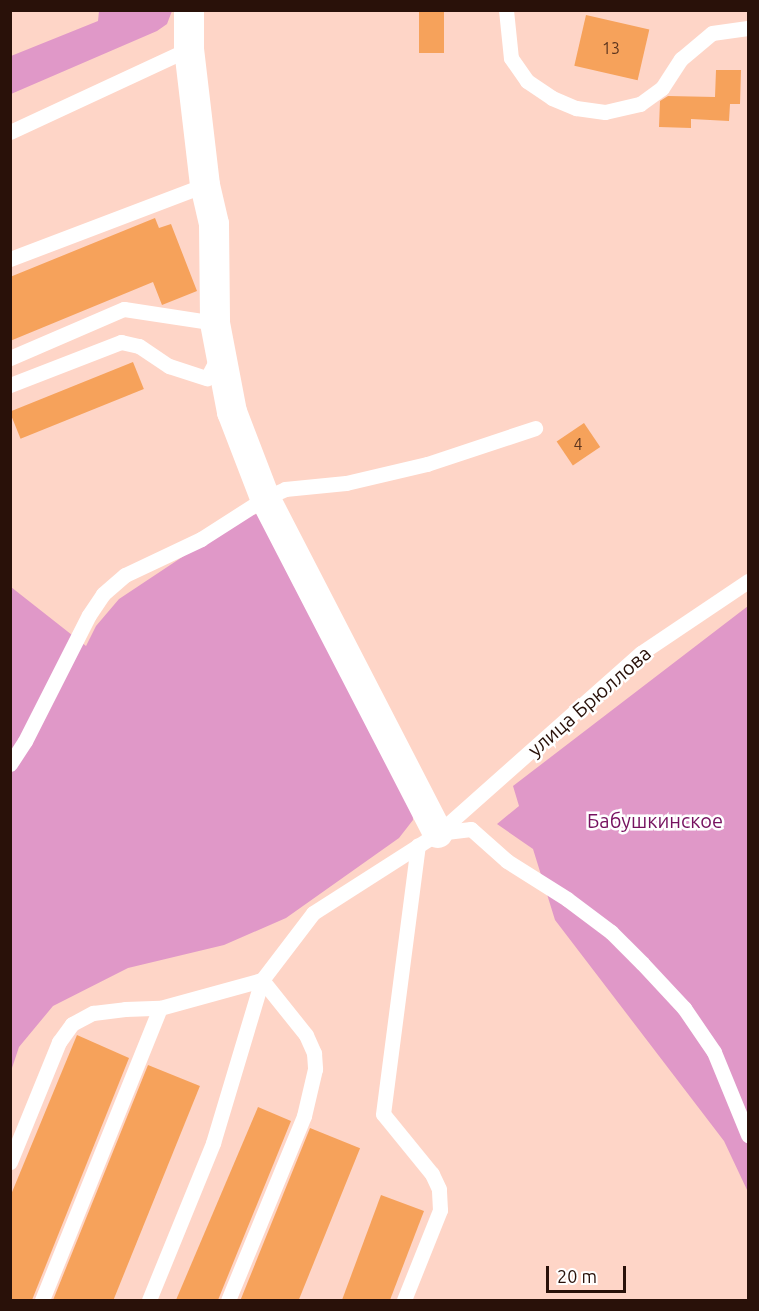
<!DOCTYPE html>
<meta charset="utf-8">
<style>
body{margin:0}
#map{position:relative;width:759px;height:1311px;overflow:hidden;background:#fed5c7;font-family:Ubuntu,sans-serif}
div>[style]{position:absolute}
.green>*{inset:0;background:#e098c8}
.building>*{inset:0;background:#f6a25b;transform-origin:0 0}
.service>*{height:15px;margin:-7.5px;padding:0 7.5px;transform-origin:7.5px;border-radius:7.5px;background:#fff}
.minor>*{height:30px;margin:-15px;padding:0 15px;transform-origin:15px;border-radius:15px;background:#fff}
span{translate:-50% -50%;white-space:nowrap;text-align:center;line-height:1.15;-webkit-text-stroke:5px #fff;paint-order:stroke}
.number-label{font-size:16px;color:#5c351e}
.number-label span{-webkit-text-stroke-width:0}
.street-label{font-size:20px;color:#291109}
.park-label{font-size:20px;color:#76115f}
.frame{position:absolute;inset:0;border:12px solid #291109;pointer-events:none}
.scale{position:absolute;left:546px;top:1266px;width:80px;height:27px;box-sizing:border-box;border:3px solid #291109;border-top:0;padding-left:8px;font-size:18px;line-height:21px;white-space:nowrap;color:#291109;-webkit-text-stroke:4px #fff;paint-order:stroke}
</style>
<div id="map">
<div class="green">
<div style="clip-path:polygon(99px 11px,172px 11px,167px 24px,157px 31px,11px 94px,11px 56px,98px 21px)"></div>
<div style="clip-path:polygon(257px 514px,412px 798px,413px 820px,399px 838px,286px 918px,224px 945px,128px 968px,53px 1006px,19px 1047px,11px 1071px,11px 587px,86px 646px,96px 626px,119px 599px,244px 516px)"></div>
<div style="clip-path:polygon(748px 606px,748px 1192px,724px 1141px,555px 920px,533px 849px,497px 824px,519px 806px,513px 786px)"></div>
</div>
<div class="building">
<div style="left:419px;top:10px;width:25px;height:43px"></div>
<div style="left:586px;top:15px;width:65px;height:52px;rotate:13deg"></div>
<div style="clip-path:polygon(716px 70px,741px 70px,740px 104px,730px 104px,729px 121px,691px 119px,691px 128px,659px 127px,660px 101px,668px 96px,715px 97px)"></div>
<div style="clip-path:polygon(155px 218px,159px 228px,171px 224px,197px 291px,162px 305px,153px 282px,10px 341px,10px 277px)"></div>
<div style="left:133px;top:362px;width:29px;height:133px;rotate:68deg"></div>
<div style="left:584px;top:423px;width:29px;height:33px;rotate:56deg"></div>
<div style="clip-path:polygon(77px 1035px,129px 1058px,32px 1300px,10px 1300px,10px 1197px)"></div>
<div style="left:148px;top:1065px;width:56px;height:254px;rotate:22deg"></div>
<div style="clip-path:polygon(258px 1107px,291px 1121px,218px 1300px,176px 1300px)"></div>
<div style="left:310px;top:1128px;width:54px;height:186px;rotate:22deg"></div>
<div style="clip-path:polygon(381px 1195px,424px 1211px,390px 1300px,342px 1300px)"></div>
</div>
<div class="service">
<div style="left:506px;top:10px;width:48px;rotate:84.1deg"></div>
<div style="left:511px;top:58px;width:28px;rotate:55deg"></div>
<div style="left:527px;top:81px;width:30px;rotate:34deg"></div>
<div style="left:552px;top:98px;width:26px;rotate:23deg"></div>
<div style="left:576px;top:108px;width:29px;rotate:8deg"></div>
<div style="left:605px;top:112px;width:36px;rotate:-13deg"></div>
<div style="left:640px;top:104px;width:27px;rotate:-36deg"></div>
<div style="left:662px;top:88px;width:35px;rotate:-57deg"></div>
<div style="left:681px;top:59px;width:40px;rotate:-40deg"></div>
<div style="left:712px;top:33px;width:36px;rotate:-8deg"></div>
<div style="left:10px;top:132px;width:197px;rotate:-24.9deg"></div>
<div style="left:10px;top:259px;width:209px;rotate:-20.8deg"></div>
<div style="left:10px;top:358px;width:124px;rotate:-23.3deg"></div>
<div style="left:124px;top:309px;width:92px;rotate:8.7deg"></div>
<div style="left:10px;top:385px;width:119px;rotate:-21.2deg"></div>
<div style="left:121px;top:342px;width:18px;rotate:13deg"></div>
<div style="left:139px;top:346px;width:36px;rotate:34deg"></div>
<div style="left:169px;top:366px;width:40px;rotate:18deg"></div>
<div style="left:207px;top:378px;width:24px;rotate:-62deg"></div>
<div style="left:10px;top:764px;width:27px;rotate:-57deg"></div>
<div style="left:25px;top:741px;width:141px;rotate:-63.1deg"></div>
<div style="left:89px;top:615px;width:25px;rotate:-56deg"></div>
<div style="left:103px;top:594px;width:29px;rotate:-41deg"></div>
<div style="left:125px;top:575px;width:84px;rotate:-25.3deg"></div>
<div style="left:201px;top:539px;width:76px;rotate:-32.6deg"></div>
<div style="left:265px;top:498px;width:22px;rotate:-24deg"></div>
<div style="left:285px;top:489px;width:61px;rotate:-5.6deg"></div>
<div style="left:346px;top:483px;width:83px;rotate:-13.2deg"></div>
<div style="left:427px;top:464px;width:114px;rotate:-18.4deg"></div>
<div style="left:438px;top:833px;width:271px;rotate:-41.6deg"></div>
<div style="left:641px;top:653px;width:129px;rotate:-33.9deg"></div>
<div style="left:10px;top:1162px;width:130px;rotate:-67.8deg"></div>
<div style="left:59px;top:1042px;width:22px;rotate:-54deg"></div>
<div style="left:72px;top:1024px;width:24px;rotate:-28deg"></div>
<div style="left:93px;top:1013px;width:32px;rotate:-7deg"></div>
<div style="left:125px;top:1009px;width:35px;rotate:-2deg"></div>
<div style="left:160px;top:1008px;width:106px;rotate:-15.4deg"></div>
<div style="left:262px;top:980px;width:70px;rotate:51.3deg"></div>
<div style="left:306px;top:1035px;width:20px;rotate:66deg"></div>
<div style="left:314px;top:1053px;width:16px;rotate:86deg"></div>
<div style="left:315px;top:1069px;width:48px;rotate:103.2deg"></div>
<div style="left:304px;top:1116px;width:199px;rotate:112.4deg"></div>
<div style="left:42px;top:1300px;width:315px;rotate:-68deg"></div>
<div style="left:149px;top:1300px;width:170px;rotate:-67.8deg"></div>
<div style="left:213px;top:1143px;width:170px;rotate:-73.3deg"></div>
<div style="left:262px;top:980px;width:84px;rotate:-52.7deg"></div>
<div style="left:313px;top:913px;width:148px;rotate:-32.6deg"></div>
<div style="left:438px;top:833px;width:33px;rotate:-7deg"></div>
<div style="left:471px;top:829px;width:48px;rotate:41.6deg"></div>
<div style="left:507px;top:861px;width:71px;rotate:32.3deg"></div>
<div style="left:567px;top:899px;width:55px;rotate:36.9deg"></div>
<div style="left:611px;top:932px;width:44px;rotate:45deg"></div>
<div style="left:642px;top:963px;width:62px;rotate:47deg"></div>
<div style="left:684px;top:1008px;width:53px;rotate:55.7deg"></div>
<div style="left:714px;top:1052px;width:90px;rotate:67.7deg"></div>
<div style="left:404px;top:1300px;width:97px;rotate:-68.2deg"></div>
<div style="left:440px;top:1210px;width:21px;rotate:-93deg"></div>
<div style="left:439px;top:1189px;width:17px;rotate:-115deg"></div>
<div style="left:432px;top:1174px;width:77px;rotate:-129.2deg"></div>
<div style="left:383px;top:1114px;width:271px;rotate:-82.6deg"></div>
</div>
<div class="minor">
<div style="left:189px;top:10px;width:39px;rotate:90deg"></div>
<div style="left:189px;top:49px;width:137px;rotate:83.3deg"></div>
<div style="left:205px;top:185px;width:40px;rotate:77deg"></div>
<div style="left:214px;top:224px;width:99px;rotate:89.4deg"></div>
<div style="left:215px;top:323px;width:91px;rotate:79.2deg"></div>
<div style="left:232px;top:412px;width:92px;rotate:69deg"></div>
<div style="left:265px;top:498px;width:377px;rotate:62.7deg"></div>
</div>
<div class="number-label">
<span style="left:611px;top:48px">13</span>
<span style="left:578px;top:444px">4</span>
</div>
<div class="street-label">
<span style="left:589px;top:701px;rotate:-41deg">улица Брюллова</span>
</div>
<div class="park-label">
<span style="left:655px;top:820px">Бабушкинское</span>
</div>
<div class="frame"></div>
<div class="scale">20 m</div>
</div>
